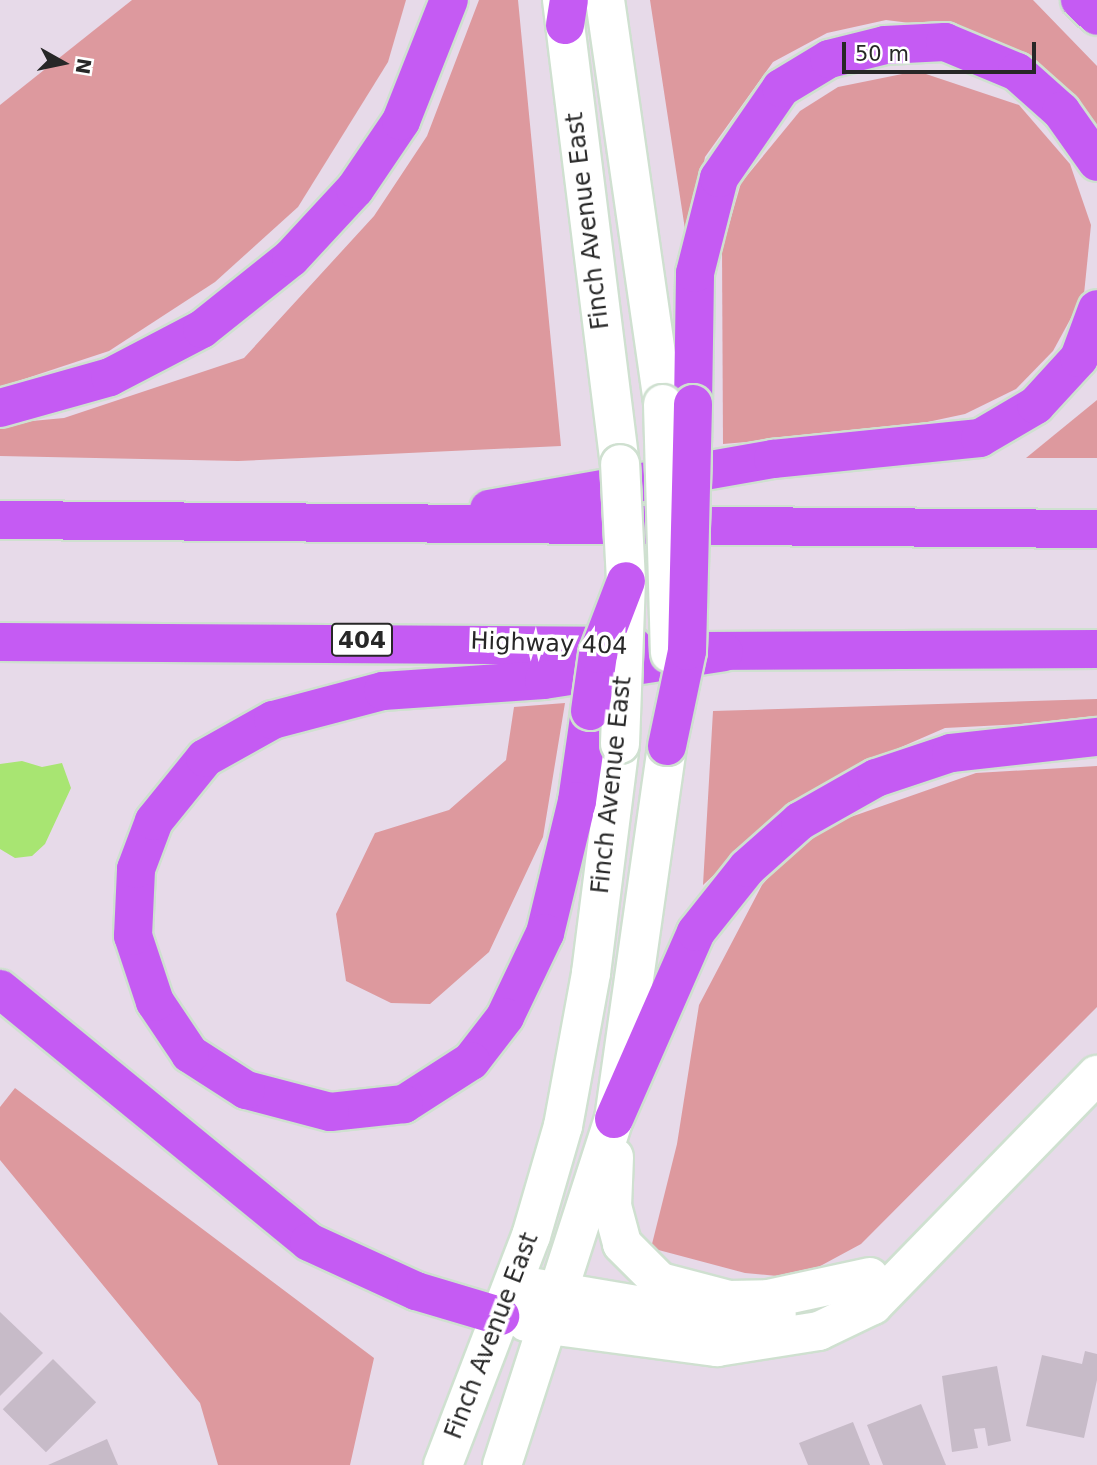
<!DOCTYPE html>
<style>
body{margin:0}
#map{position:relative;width:1097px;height:1465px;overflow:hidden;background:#e7dae9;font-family:"DejaVu Sans",sans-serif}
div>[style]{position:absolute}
.green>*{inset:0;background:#dd999e}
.water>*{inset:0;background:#a8e572}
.building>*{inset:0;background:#c7bbc8;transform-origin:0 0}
.roads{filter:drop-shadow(2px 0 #cfe0d0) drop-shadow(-2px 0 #cfe0d0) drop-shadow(0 2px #cfe0d0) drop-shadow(0 -2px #cfe0d0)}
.secondary>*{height:38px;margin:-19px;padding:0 19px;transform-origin:19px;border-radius:19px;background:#fff}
.highway>*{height:38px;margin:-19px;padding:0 19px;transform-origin:19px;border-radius:19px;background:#c55bf3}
.bridges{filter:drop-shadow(2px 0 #cfe0d0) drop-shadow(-2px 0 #cfe0d0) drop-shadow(0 2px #cfe0d0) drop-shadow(0 -2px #cfe0d0)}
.secondary-bridge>*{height:38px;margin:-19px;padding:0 19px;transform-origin:19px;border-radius:19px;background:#fff}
.highway-bridge>*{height:38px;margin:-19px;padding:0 19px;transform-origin:19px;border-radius:19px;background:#c55bf3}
span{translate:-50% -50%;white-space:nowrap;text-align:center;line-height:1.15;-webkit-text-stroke:7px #fff;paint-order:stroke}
.shield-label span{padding:2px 5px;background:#fff;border:2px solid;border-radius:5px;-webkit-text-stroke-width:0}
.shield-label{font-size:23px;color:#272727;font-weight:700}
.street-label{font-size:24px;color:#272727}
.north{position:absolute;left:28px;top:28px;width:70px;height:70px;-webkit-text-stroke:5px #fff;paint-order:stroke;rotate:99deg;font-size:19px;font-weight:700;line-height:28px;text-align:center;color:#272727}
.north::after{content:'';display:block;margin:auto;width:24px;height:32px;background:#272727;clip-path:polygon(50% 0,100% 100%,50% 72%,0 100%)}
.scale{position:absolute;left:842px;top:42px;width:194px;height:32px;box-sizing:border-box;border:4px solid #272727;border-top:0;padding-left:9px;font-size:21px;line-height:24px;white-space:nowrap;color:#272727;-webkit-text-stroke:5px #fff;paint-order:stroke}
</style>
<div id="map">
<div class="green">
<div style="clip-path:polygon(132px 0,406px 0,388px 62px,298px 207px,215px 282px,109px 351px,0 387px,0 105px)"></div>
<div style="clip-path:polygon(479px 0,518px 0,561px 446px,238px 461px,0 456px,0 424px,64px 418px,244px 358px,374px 216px,427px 136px)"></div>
<div style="clip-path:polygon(650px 0,1033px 0,1097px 66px,1097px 125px,1058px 81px,1005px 46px,950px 28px,886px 20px,827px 33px,773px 62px,705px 157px,688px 249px)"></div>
<div style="clip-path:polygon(917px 71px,1019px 105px,1070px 164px,1091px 225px,1084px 294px,1053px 351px,1016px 389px,965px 414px,890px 430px,723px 444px,722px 249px,741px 183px,800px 111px,838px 87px)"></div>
<div style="clip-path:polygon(1097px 400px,1097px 458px,1026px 458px)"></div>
<div style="clip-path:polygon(1097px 699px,1097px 720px,945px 728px,846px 771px,772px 822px,703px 885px,713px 711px)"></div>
<div style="clip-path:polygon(565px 703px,543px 837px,489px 952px,430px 1004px,391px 1003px,346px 981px,336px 914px,375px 833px,449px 810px,506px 760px,514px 707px)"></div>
<div style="clip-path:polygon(1097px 766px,1097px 1007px,861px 1244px,798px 1278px,745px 1273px,651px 1248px,677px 1144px,699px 1005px,762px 885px,808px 832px,976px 773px)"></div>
<div style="clip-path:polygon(15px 1088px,374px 1358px,350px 1465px,218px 1465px,200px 1403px,0 1160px,0 1107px)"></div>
</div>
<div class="water">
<div style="clip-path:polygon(22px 761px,42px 767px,62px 763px,71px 788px,45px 844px,32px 856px,15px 858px,0 849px,0 764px)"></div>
</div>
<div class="building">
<div style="clip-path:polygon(0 1312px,43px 1353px,0 1396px)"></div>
<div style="clip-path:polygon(1085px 1351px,1097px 1354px,1097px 1380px,1084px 1438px,1026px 1426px,1042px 1355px,1082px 1364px)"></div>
<div style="left:53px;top:1359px;width:61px;height:71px;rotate:45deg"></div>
<div style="clip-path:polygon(997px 1366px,1011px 1441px,988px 1446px,985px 1428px,974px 1429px,978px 1448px,952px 1452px,942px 1376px)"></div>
<div style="clip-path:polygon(921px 1404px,946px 1465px,883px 1465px,867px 1425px)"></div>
<div style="clip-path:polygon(853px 1422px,870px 1465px,808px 1465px,799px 1443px)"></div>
<div style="clip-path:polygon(107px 1439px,118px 1465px,48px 1465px)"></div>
</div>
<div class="roads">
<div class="secondary">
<div style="left:562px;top:0;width:468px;rotate:82.9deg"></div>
<div style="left:605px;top:0;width:408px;rotate:81.8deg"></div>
<div style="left:614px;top:1157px;width:49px;rotate:92.3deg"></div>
<div style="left:612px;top:1206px;width:39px;rotate:75deg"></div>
<div style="left:622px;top:1244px;width:54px;rotate:45deg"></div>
<div style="left:660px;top:1282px;width:71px;rotate:14.6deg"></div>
<div style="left:729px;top:1300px;width:39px;rotate:-1deg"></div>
<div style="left:768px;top:1299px;width:104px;rotate:-12.2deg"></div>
<div style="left:536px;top:1288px;width:192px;rotate:9.6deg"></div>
<div style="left:725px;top:1320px;width:52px;rotate:-5.5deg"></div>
<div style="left:526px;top:1322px;width:193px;rotate:7.5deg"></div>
<div style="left:717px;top:1347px;width:103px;rotate:-8.9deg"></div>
<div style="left:819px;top:1331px;width:60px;rotate:-25.7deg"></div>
<div style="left:873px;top:1305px;width:321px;rotate:-45.8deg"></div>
<div style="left:443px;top:1465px;width:245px;rotate:-69deg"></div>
<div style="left:531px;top:1236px;width:115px;rotate:-73.8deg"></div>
<div style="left:563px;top:1126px;width:156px;rotate:-79.6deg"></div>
<div style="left:591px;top:973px;width:231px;rotate:-82.8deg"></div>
<div style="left:502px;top:1465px;width:364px;rotate:-72.1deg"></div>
<div style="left:614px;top:1119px;width:377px;rotate:-81.9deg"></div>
</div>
<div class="highway">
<div style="left:1080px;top:0;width:23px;rotate:43deg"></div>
<div style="left:565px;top:25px;width:25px;rotate:-81deg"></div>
<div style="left:693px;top:404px;width:131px;rotate:-89.1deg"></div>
<div style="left:695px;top:273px;width:98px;rotate:-75.8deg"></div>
<div style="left:719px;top:178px;width:109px;rotate:-55.4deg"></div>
<div style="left:781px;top:88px;width:56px;rotate:-31.1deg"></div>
<div style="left:829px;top:59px;width:58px;rotate:-14deg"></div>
<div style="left:885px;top:45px;width:60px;rotate:-2.9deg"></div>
<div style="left:945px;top:42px;width:78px;rotate:22.6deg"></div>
<div style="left:1017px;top:72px;width:59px;rotate:41.6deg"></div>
<div style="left:1061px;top:111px;width:62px;rotate:54.8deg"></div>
<div style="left:0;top:408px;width:114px;rotate:-15.7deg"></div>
<div style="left:110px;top:377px;width:104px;rotate:-27.6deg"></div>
<div style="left:202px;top:329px;width:114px;rotate:-38.6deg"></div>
<div style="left:291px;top:258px;width:94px;rotate:-47.2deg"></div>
<div style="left:355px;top:189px;width:82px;rotate:-55.9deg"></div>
<div style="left:401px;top:121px;width:130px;rotate:-68.4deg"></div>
<div style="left:489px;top:509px;width:288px;rotate:-10deg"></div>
<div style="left:773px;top:459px;width:208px;rotate:-5.8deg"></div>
<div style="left:980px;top:438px;width:65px;rotate:-30.5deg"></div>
<div style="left:1036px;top:405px;width:64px;rotate:-47.5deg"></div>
<div style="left:1079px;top:358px;width:52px;rotate:-69.8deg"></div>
<div style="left:0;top:520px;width:1097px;rotate:0.47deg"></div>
<div style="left:0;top:642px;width:633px;rotate:0.36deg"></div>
<div style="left:700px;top:651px;width:397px;rotate:-0.3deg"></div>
<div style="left:590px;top:711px;width:91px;rotate:98.2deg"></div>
<div style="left:577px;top:801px;width:136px;rotate:103.6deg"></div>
<div style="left:545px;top:933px;width:93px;rotate:115.5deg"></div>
<div style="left:505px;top:1017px;width:56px;rotate:127.7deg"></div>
<div style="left:471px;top:1061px;width:80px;rotate:147.3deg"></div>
<div style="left:404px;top:1104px;width:74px;rotate:173.8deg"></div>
<div style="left:330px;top:1112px;width:87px;rotate:-165.3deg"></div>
<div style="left:246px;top:1090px;width:67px;rotate:-147.3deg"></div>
<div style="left:190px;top:1054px;width:63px;rotate:-123.9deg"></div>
<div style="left:155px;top:1002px;width:70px;rotate:-108.4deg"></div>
<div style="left:133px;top:936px;width:67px;rotate:-87.4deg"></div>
<div style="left:136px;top:869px;width:51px;rotate:-69.4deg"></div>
<div style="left:154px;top:821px;width:81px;rotate:-51deg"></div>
<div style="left:205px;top:758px;width:78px;rotate:-29.2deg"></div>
<div style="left:273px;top:720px;width:114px;rotate:-14.8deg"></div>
<div style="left:383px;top:691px;width:161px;rotate:-3.9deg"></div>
<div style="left:544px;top:680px;width:182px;rotate:-8.8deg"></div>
<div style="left:0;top:989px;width:399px;rotate:39.3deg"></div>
<div style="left:309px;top:1242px;width:118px;rotate:24.6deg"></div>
<div style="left:416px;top:1291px;width:88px;rotate:16.6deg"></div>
<div style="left:614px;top:1119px;width:204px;rotate:-66.3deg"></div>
<div style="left:696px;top:932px;width:82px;rotate:-51.4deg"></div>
<div style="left:747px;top:868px;width:71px;rotate:-41.6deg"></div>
<div style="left:800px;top:821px;width:87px;rotate:-29.5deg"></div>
<div style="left:876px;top:778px;width:79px;rotate:-18.4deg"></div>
<div style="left:951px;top:753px;width:147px;rotate:-6.3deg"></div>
</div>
</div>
<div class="bridges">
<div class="secondary-bridge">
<div style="left:663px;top:404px;width:249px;rotate:88.4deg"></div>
<div style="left:620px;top:744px;width:163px;rotate:-87.9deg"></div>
<div style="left:626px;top:581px;width:117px;rotate:-92.9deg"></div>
</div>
<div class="highway-bridge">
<div style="left:590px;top:711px;width:58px;rotate:-82deg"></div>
<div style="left:598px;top:654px;width:78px;rotate:-69deg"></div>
<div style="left:667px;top:746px;width:97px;rotate:-78.1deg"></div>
<div style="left:687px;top:651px;width:247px;rotate:-88.6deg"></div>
</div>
</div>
<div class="shield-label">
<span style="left:362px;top:640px">404</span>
</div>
<div class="street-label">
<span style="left:588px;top:221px;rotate:-97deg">Finch Avenue East</span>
<span style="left:549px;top:644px;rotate:2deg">Highway 404</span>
<span style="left:612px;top:785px;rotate:-84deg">Finch Avenue East</span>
<span style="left:492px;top:1336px;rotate:-69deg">Finch Avenue East</span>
</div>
<div class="north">N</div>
<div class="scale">50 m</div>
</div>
